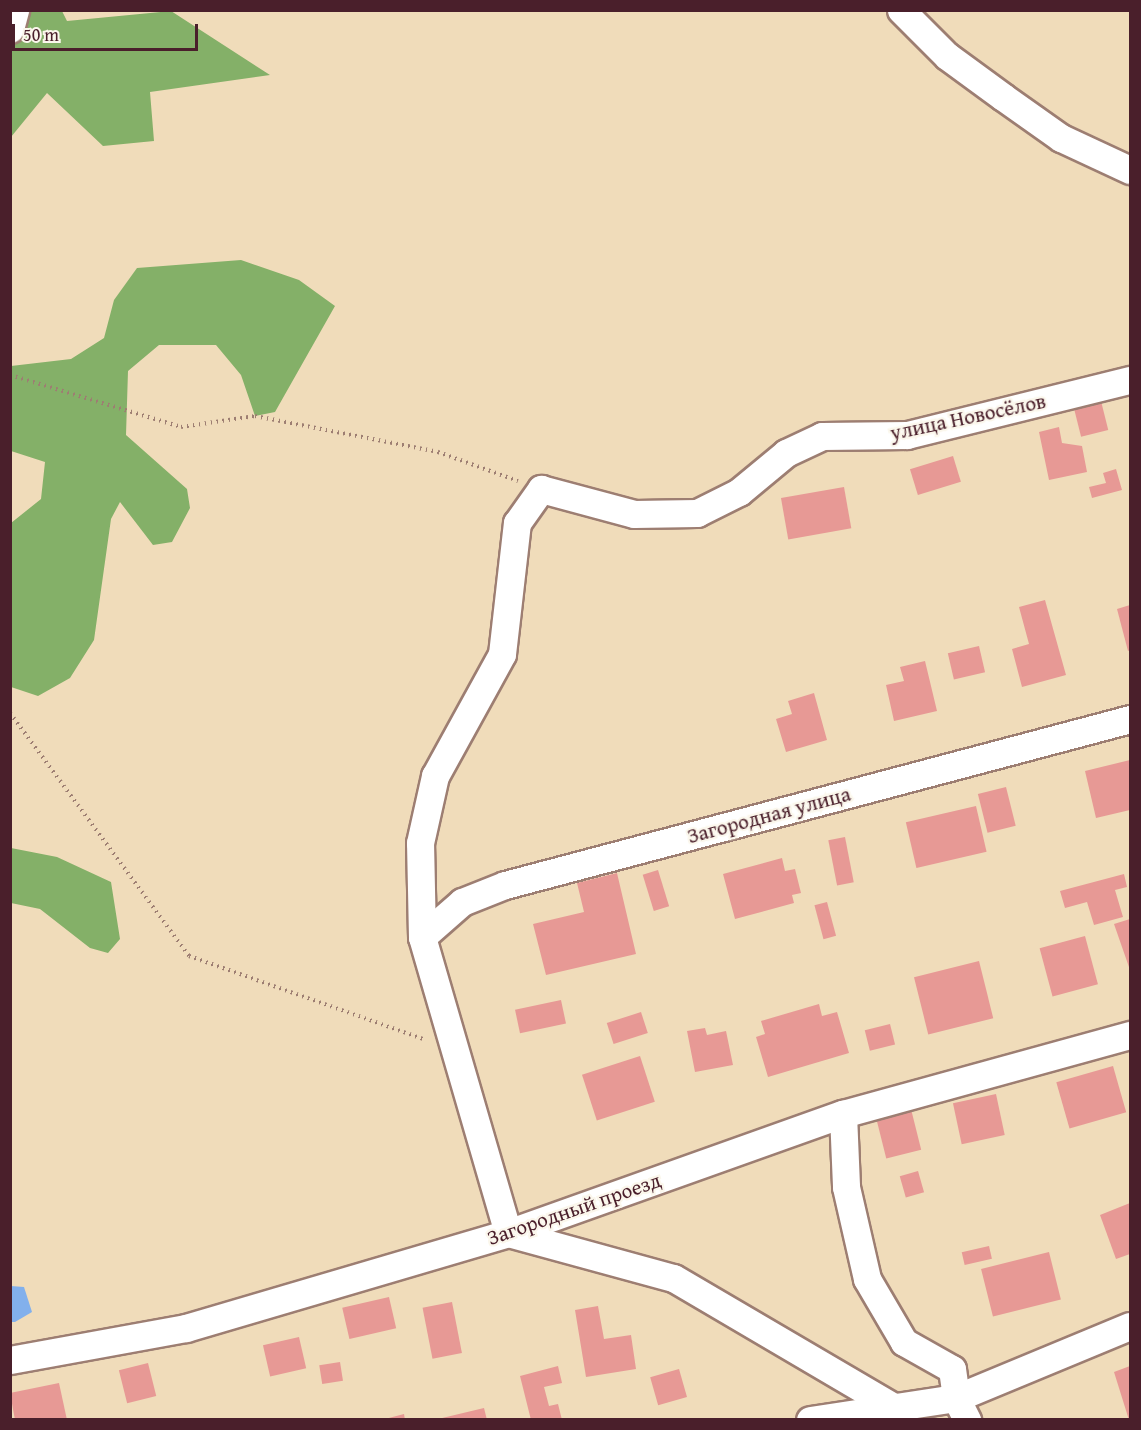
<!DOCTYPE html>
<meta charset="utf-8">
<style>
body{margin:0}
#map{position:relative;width:1141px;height:1430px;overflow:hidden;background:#f0dcba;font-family:"Gentium Book Plus",serif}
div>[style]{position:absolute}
.forest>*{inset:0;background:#84b068}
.water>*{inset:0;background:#82b0ec}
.building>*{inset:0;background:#e79995;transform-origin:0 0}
.path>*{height:4px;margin-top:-2px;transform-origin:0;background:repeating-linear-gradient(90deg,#9d7e72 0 1.5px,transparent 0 6px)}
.roads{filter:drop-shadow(2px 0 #9d7e72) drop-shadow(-2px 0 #9d7e72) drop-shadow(0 2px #9d7e72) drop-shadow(0 -2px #9d7e72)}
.minor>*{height:27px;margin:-13.5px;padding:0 13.5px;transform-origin:13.5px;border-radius:13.5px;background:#fff}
span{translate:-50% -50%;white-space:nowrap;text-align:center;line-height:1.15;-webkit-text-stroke:4.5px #fbf7ec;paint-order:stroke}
.street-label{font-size:21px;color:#4a1f2b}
.frame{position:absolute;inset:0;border:12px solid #4a1f2b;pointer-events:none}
.scale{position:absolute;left:12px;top:24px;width:186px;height:27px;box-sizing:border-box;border:3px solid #4a1f2b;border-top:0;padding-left:8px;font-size:18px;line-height:21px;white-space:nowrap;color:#4a1f2b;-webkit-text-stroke:4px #fbf7ec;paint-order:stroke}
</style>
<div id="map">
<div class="forest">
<div style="clip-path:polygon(11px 11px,62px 11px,67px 21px,171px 11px,270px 75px,150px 92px,154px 141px,103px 146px,47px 93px,11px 137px)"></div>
<div style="clip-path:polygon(241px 260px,299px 280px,335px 306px,275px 412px,255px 416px,241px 375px,216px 345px,159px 345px,128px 371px,126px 435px,187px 489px,190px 508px,172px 542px,153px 545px,120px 502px,111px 519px,94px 640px,70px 678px,38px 696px,11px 687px,11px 523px,41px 499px,45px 462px,11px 451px,11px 366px,71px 359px,104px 338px,114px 300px,137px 268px)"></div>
<div style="clip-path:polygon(11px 848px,57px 857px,111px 882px,120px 939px,108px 953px,90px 948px,40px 909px,11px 903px)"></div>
</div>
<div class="water">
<div style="clip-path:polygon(11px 1286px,24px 1287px,32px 1312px,15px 1322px,11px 1322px)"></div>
</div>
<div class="building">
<div style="left:1100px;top:397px;width:34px;height:28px;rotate:76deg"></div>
<div style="clip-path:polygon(1059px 427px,1062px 443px,1082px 446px,1087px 472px,1049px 480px,1039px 432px)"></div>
<div style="left:953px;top:456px;width:27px;height:45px;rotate:73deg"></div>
<div style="clip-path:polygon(1116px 469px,1122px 490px,1092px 498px,1089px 487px,1106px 483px,1103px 473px)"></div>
<div style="left:844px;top:487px;width:42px;height:64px;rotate:80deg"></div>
<div style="clip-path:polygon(1045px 600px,1066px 675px,1022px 687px,1012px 649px,1029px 644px,1019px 607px)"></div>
<div style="clip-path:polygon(1130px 605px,1130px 650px,1128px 651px,1117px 609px)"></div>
<div style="left:979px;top:646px;width:27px;height:32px;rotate:77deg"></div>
<div style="clip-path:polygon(925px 661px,937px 711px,894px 721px,886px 685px,904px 681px,900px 667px)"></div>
<div style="clip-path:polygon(814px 693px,827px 740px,786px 752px,776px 719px,792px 714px,788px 701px)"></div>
<div style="clip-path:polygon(1130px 760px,1130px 810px,1096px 818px,1085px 771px)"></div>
<div style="left:1006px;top:787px;width:40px;height:29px;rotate:76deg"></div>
<div style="left:976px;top:806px;width:47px;height:72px;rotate:77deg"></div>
<div style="left:845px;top:837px;width:46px;height:17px;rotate:79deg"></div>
<div style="clip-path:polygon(782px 858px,785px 871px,795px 869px,801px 893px,792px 895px,794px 903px,735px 919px,723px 874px)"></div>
<div style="left:658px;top:870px;width:38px;height:16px;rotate:73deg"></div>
<div style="clip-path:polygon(617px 873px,636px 954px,546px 975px,533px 924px,584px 912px,577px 883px)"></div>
<div style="clip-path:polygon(1124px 874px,1127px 887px,1115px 890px,1123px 917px,1094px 925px,1087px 902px,1065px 908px,1060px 891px)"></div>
<div style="left:827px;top:902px;width:35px;height:13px;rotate:75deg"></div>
<div style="clip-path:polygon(1130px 919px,1130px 970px,1114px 924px)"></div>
<div style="left:1085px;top:936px;width:50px;height:47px;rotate:75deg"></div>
<div style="left:979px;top:961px;width:59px;height:67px;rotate:76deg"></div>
<div style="left:561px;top:1000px;width:24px;height:47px;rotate:78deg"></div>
<div style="clip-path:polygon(819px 1004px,822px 1016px,837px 1012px,849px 1053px,768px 1077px,756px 1037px,765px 1034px,761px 1021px)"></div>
<div style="left:641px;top:1012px;width:22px;height:36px;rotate:72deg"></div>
<div style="left:890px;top:1024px;width:21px;height:26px;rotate:76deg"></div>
<div style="clip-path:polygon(705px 1028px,707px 1035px,726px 1031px,733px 1065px,695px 1072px,687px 1031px)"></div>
<div style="left:640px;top:1056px;width:48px;height:61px;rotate:72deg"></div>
<div style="left:1113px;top:1066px;width:48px;height:59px;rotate:74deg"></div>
<div style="left:996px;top:1094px;width:42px;height:44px;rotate:78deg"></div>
<div style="left:911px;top:1109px;width:42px;height:36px;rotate:76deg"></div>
<div style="left:918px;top:1171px;width:22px;height:19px;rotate:74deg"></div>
<div style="clip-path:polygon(1130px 1203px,1130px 1254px,1116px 1259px,1100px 1215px)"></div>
<div style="left:989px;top:1246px;width:13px;height:28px;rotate:77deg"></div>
<div style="left:1049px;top:1252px;width:49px;height:70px;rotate:76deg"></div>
<div style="left:389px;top:1297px;width:32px;height:48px;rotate:77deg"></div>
<div style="left:452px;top:1302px;width:52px;height:30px;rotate:79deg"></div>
<div style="clip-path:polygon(598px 1306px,604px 1339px,631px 1335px,636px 1369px,586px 1377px,575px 1310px)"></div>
<div style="left:299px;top:1337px;width:32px;height:37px;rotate:77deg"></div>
<div style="left:340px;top:1362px;width:19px;height:21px;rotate:81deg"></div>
<div style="left:148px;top:1363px;width:34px;height:30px;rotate:76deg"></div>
<div style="clip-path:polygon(558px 1366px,562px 1383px,544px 1387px,549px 1406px,558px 1404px,562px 1420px,531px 1420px,520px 1376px)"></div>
<div style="clip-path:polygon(1130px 1366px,1130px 1420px,1129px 1420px,1114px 1372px)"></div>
<div style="left:679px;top:1369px;width:29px;height:30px;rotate:74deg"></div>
<div style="clip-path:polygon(59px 1383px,67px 1420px,15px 1420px,10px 1393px)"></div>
<div style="clip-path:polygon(484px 1408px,487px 1420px,438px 1420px,438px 1419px)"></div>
<div style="clip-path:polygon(404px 1414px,405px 1420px,385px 1420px,385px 1419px)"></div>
</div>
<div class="path">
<div style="left:10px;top:375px;width:179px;rotate:16.9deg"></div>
<div style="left:181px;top:427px;width:75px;rotate:-8.5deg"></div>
<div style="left:255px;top:416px;width:187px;rotate:11.1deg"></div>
<div style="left:438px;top:452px;width:85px;rotate:19.9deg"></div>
<div style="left:10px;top:713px;width:302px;rotate:53.6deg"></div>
<div style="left:189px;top:956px;width:251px;rotate:19.5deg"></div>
</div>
<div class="roads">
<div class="minor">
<div style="left:901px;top:10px;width:65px;rotate:45deg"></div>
<div style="left:947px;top:56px;width:69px;rotate:36.2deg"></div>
<div style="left:1003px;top:97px;width:71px;rotate:35.3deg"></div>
<div style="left:1061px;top:138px;width:76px;rotate:24.9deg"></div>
<div style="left:10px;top:29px;width:20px;rotate:-75deg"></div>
<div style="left:422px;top:937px;width:53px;rotate:-41.2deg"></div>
<div style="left:462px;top:902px;width:46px;rotate:-21.6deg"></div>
<div style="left:505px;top:885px;width:647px;rotate:-14.87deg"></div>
<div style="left:843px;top:1114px;width:73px;rotate:87.6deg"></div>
<div style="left:846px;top:1187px;width:94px;rotate:77.1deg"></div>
<div style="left:867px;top:1279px;width:73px;rotate:59.6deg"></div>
<div style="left:904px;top:1342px;width:55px;rotate:29.4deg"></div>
<div style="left:952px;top:1369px;width:29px;rotate:82deg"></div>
<div style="left:956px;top:1398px;width:25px;rotate:63deg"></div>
<div style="left:10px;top:1360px;width:179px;rotate:-10.3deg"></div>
<div style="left:186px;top:1328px;width:336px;rotate:-16.4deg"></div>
<div style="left:508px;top:1233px;width:356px;rotate:-19.6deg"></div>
<div style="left:843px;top:1114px;width:298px;rotate:-15.4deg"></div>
<div style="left:895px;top:1408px;width:257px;rotate:-149.6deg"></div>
<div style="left:673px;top:1278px;width:171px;rotate:-164.7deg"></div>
<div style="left:508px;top:1233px;width:308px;rotate:-106.2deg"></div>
<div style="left:422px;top:937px;width:94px;rotate:-91.2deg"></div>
<div style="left:420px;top:843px;width:69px;rotate:-77.4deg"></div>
<div style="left:435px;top:776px;width:139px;rotate:-61.2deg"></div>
<div style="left:502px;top:654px;width:132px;rotate:-83.5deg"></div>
<div style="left:517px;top:523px;width:42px;rotate:-54.8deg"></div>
<div style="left:541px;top:489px;width:96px;rotate:15deg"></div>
<div style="left:634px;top:514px;width:63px;rotate:-0.9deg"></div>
<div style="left:697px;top:513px;width:47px;rotate:-26.6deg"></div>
<div style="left:739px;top:492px;width:61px;rotate:-39.7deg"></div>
<div style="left:786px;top:453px;width:40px;rotate:-25deg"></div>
<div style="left:822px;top:436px;width:85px;rotate:-0.7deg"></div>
<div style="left:907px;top:435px;width:230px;rotate:-13.9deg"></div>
<div style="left:810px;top:1420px;width:148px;rotate:-8.6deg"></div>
<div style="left:956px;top:1398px;width:188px;rotate:-22.5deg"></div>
</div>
</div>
<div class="street-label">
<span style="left:968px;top:417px;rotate:-12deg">улица Новосёлов</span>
<span style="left:769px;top:815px;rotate:-15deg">Загородная улица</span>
<span style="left:574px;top:1209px;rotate:-19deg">Загородный проезд</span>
</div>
<div class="frame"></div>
<div class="scale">50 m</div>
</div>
